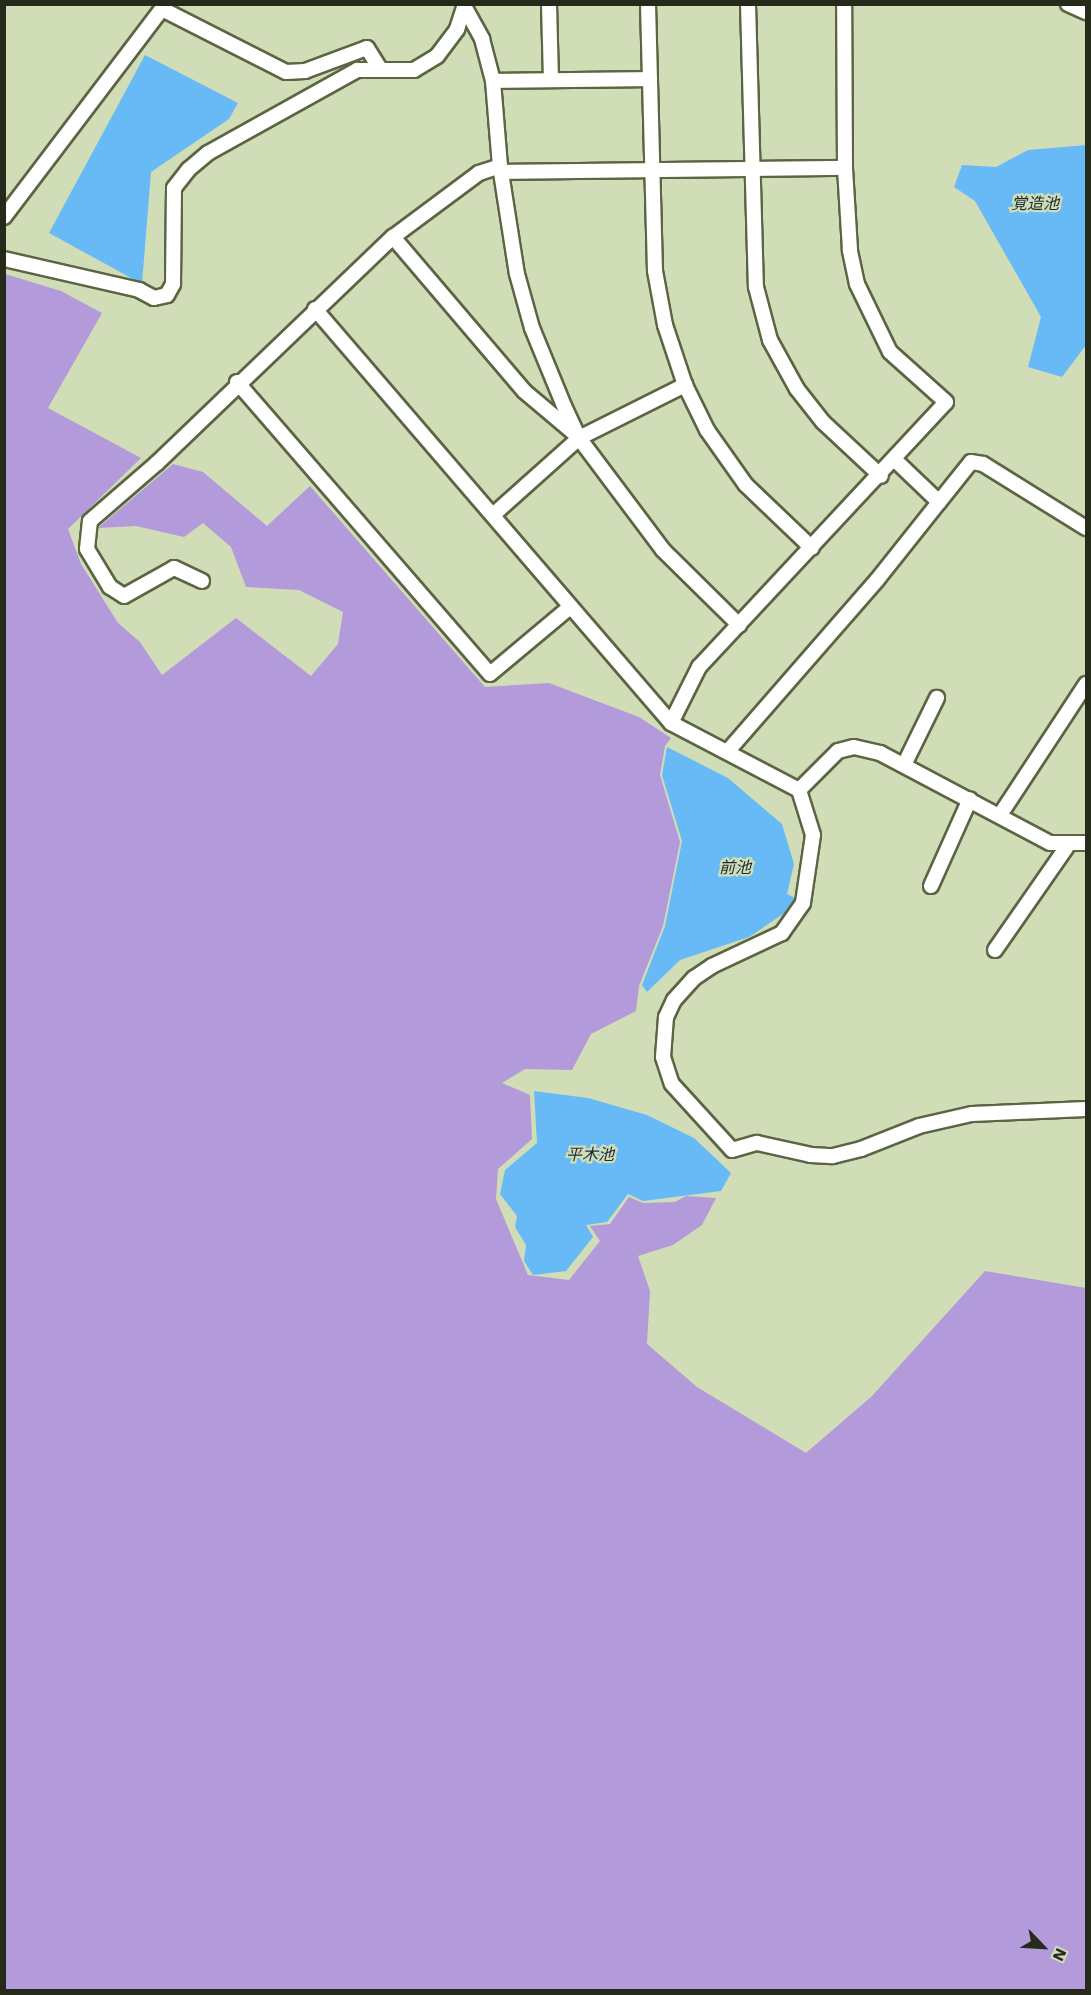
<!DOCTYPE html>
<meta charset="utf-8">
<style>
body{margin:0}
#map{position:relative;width:1091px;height:1995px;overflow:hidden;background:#d1ddb7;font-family:"Work Sans","Noto Sans JP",sans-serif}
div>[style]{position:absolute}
.green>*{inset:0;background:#b39adb}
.water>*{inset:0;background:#67baf5}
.roads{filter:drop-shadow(2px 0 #5b6543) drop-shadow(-2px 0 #5b6543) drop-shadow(0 2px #5b6543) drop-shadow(0 -2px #5b6543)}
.street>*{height:14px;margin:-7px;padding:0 7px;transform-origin:7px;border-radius:7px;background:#fff}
span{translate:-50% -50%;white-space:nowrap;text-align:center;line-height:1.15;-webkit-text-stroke:4.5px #d1ddb7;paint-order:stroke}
.water-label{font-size:16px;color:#192b39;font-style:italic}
.frame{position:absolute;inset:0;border:6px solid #262a1b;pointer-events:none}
.north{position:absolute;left:1013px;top:1917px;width:60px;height:60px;-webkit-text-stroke:4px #d1ddb7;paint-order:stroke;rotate:115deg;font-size:16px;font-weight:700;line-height:24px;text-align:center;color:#262a1b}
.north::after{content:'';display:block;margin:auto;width:21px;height:27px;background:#262a1b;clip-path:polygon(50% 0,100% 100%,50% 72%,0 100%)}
</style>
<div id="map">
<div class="green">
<div style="clip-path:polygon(5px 274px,61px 291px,102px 313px,48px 408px,141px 458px,68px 529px,81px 564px,118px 623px,140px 642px,162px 675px,236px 618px,311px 676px,338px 644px,343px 612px,299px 590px,246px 587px,231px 547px,203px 523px,184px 537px,136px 526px,98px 528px,173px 464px,203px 472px,267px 526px,310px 486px,485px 687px,549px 683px,639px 717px,671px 738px,665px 746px,660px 775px,680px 842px,663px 926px,639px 986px,636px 1011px,591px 1034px,572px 1070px,525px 1069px,502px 1083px,530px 1095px,532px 1139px,498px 1169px,496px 1199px,528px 1275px,569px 1280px,600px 1241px,590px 1226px,610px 1224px,629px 1197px,643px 1203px,675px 1202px,686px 1196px,716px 1198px,702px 1225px,673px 1245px,638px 1256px,650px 1291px,647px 1344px,697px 1387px,806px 1453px,872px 1396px,985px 1271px,1086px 1288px,1086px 1990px,5px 1990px)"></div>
</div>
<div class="water">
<div style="clip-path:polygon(145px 55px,238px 103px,229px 119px,151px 172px,142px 284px,49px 233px)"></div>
<div style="clip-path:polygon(1086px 145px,1086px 345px,1062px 377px,1028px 367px,1041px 317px,975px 201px,954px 187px,962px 165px,996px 167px,1028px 150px)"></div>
<div style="clip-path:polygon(667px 747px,728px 778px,782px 824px,794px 864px,787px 894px,795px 898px,789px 910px,749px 937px,680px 960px,647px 992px,642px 985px,665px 926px,682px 841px,662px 775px)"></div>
<div style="clip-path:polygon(534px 1091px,588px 1098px,647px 1115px,694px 1138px,731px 1173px,721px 1191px,643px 1201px,628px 1194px,607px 1222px,586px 1225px,593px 1237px,566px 1271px,533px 1275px,524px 1261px,526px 1245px,515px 1227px,517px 1216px,500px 1194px,505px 1170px,537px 1143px)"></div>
</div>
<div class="roads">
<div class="street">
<div style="left:549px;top:4px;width:76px;rotate:88.5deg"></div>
<div style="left:648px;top:4px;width:267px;rotate:88.5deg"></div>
<div style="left:655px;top:271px;width:55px;rotate:79.5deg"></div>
<div style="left:665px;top:325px;width:63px;rotate:71.6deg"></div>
<div style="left:685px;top:385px;width:50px;rotate:63.9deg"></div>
<div style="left:707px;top:430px;width:67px;rotate:54.7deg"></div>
<div style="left:746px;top:485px;width:91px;rotate:43.7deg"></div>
<div style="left:748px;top:4px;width:283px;rotate:88.4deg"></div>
<div style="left:756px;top:287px;width:55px;rotate:75.2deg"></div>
<div style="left:770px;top:340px;width:56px;rotate:61.1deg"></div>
<div style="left:797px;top:389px;width:42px;rotate:51.8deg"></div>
<div style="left:823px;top:422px;width:79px;rotate:43deg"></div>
<div style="left:1068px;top:4px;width:20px;rotate:24deg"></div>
<div style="left:464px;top:6px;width:38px;rotate:61deg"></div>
<div style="left:482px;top:39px;width:43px;rotate:75.3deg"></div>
<div style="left:493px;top:81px;width:85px;rotate:85.3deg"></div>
<div style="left:500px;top:166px;width:109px;rotate:81.1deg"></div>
<div style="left:517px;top:274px;width:56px;rotate:74.5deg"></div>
<div style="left:532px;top:328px;width:84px;rotate:67.7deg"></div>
<div style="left:564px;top:406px;width:35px;rotate:65deg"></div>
<div style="left:579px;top:438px;width:140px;rotate:53.1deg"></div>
<div style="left:663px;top:550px;width:107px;rotate:44.6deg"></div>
<div style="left:493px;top:81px;width:157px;rotate:-0.7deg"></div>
<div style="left:501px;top:172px;width:344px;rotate:-0.7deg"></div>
<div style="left:4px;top:217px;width:261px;rotate:-52.8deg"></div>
<div style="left:162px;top:9px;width:139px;rotate:26.9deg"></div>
<div style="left:286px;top:72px;width:19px;rotate:-3deg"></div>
<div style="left:305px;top:71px;width:66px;rotate:-20.4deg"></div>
<div style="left:367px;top:48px;width:26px;rotate:58deg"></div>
<div style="left:393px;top:237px;width:202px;rotate:49.6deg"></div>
<div style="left:524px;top:391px;width:67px;rotate:40.1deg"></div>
<div style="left:4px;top:259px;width:139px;rotate:12.9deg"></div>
<div style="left:139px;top:290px;width:17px;rotate:28deg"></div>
<div style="left:154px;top:298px;width:13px;rotate:-13deg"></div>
<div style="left:167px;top:295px;width:13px;rotate:-61deg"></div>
<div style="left:173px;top:284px;width:96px;rotate:-89.4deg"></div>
<div style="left:174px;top:188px;width:24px;rotate:-52deg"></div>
<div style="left:189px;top:169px;width:25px;rotate:-40deg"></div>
<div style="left:208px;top:153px;width:171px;rotate:-29.1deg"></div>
<div style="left:357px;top:70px;width:57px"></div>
<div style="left:414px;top:70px;width:27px;rotate:-31deg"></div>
<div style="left:437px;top:56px;width:34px;rotate:-53deg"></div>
<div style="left:457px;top:29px;width:26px;rotate:-72deg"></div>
<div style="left:315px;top:309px;width:546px;rotate:49.31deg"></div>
<div style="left:671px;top:723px;width:144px;rotate:27.6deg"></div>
<div style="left:799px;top:790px;width:55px;rotate:-45deg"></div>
<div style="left:838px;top:751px;width:16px;rotate:-14deg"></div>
<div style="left:854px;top:747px;width:27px;rotate:13deg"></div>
<div style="left:880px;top:753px;width:192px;rotate:27.9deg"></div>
<div style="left:1050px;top:843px;width:36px"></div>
<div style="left:237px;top:382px;width:386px;rotate:49.1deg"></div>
<div style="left:490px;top:674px;width:103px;rotate:-39.9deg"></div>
<div style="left:894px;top:459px;width:62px;rotate:43.7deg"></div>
<div style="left:939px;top:502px;width:51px;rotate:-51.3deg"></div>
<div style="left:971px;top:462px;width:12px;rotate:9deg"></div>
<div style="left:983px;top:464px;width:121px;rotate:31.9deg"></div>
<div style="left:493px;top:515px;width:115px;rotate:-41.8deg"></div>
<div style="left:579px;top:438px;width:119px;rotate:-26.6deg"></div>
<div style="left:202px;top:581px;width:31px;rotate:-155deg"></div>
<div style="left:174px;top:568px;width:57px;rotate:150.8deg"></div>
<div style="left:124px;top:596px;width:17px;rotate:-147deg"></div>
<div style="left:110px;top:587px;width:44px;rotate:-121.2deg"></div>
<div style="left:87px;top:549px;width:28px;rotate:-84deg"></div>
<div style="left:90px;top:521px;width:89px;rotate:-40.9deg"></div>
<div style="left:157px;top:463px;width:327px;rotate:-43.8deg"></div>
<div style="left:393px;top:237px;width:107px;rotate:-36.7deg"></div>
<div style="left:479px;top:173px;width:22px;rotate:-18deg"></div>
<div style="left:671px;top:723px;width:63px;rotate:-63.4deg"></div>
<div style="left:699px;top:667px;width:362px;rotate:-47deg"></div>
<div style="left:946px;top:402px;width:75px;rotate:-138.2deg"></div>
<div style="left:890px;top:352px;width:76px;rotate:-115.9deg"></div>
<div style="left:857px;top:284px;width:35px;rotate:-102deg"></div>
<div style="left:850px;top:250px;width:82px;rotate:-93.5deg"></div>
<div style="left:845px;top:168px;width:164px;rotate:-90.3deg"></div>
<div style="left:727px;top:752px;width:228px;rotate:-48.9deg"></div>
<div style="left:877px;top:580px;width:100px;rotate:-51.5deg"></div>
<div style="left:904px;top:765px;width:75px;rotate:-63.8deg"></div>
<div style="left:799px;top:790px;width:47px;rotate:72.7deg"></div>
<div style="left:813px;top:835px;width:69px;rotate:98.4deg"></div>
<div style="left:803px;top:903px;width:37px;rotate:125deg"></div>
<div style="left:782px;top:933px;width:77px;rotate:154.8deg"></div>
<div style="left:712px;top:966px;width:22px;rotate:146deg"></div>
<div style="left:694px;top:978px;width:30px;rotate:132deg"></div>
<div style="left:674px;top:1000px;width:19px;rotate:115deg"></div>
<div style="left:666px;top:1017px;width:40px;rotate:94.3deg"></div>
<div style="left:663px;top:1057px;width:28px;rotate:72deg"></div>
<div style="left:672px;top:1084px;width:89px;rotate:47.7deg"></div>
<div style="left:732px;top:1150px;width:26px;rotate:-16deg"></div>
<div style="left:757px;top:1143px;width:55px;rotate:12.5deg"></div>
<div style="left:811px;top:1155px;width:22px;rotate:3deg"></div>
<div style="left:833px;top:1156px;width:29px;rotate:-14deg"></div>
<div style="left:861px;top:1149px;width:62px;rotate:-21.6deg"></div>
<div style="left:919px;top:1126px;width:54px;rotate:-12.8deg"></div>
<div style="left:972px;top:1114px;width:114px;rotate:-2.5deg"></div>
<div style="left:1000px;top:815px;width:157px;rotate:-56.7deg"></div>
<div style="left:931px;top:886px;width:95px;rotate:-65.9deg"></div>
<div style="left:995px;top:950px;width:128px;rotate:-55.2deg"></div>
</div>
</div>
<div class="water-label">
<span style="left:1035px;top:204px">覚造池</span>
<span style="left:735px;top:868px">前池</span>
<span style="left:590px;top:1155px">平木池</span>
</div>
<div class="frame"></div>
<div class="north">N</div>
</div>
